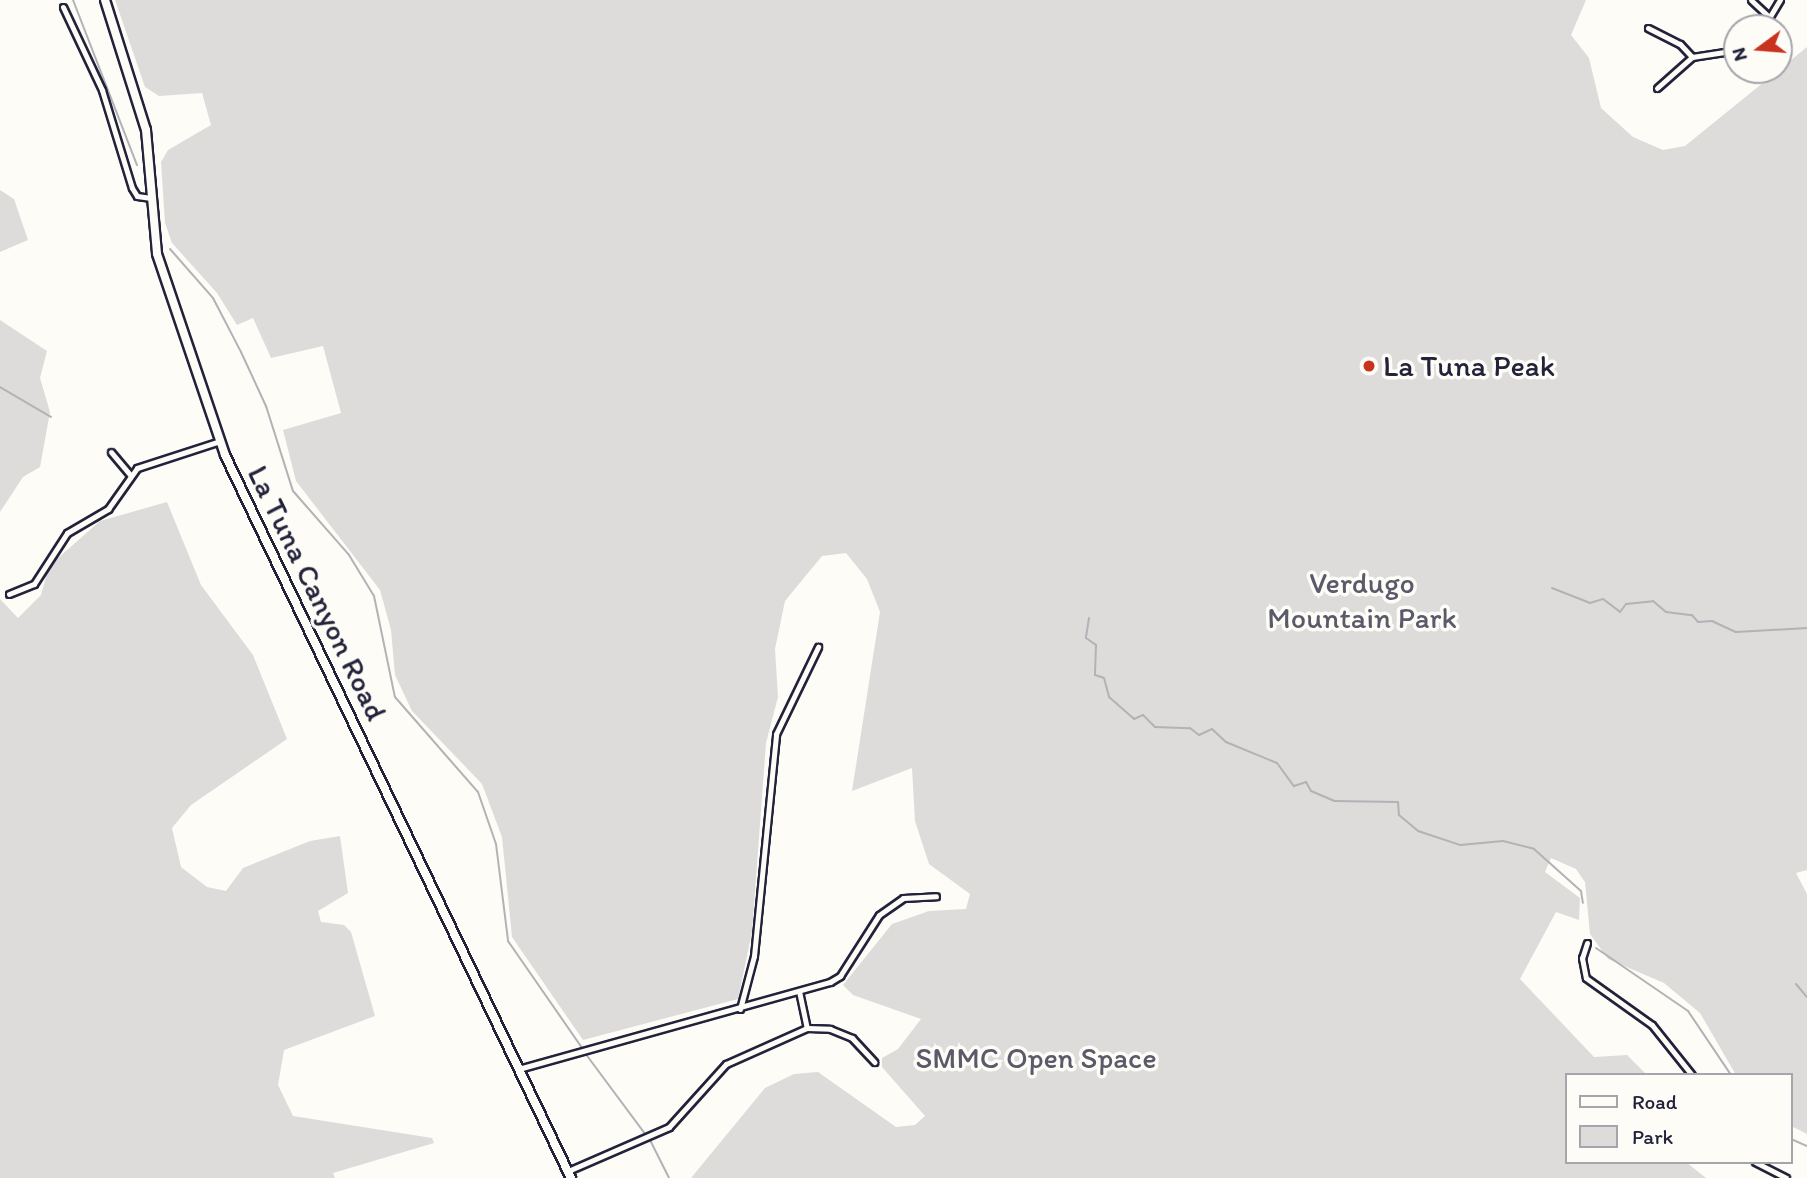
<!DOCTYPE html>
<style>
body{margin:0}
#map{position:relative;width:1807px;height:1178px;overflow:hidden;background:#fdfcf7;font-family:Itim,sans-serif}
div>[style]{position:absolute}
.green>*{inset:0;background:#dddcdb}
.stream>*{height:2px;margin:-1px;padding:0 1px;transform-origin:1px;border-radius:1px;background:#b2b2b7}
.roads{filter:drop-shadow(2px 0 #22223b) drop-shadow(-2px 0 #22223b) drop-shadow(0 2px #22223b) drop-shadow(0 -2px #22223b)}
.minor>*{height:5px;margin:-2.5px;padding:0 2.5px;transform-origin:2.5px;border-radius:2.5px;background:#fdfcf7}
.primary>*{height:8px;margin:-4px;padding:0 4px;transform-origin:4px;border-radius:4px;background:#fdfcf7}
.dots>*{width:19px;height:19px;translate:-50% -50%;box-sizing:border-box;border:4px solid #fdfcf7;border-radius:50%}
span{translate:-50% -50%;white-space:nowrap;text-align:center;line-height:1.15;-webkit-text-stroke:7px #fdfcf7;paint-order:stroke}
.poi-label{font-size:30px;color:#22223b}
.left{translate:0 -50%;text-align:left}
.park-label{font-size:30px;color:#5a5a6b}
.street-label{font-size:30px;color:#22223b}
.legend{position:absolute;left:1565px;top:1073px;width:228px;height:91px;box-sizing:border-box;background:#fdfcf7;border:2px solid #a5a5ac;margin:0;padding:9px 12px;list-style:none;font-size:21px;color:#22223b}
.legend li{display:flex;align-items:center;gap:14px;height:35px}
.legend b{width:35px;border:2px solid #a5a5ac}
.north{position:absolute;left:1723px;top:14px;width:70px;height:70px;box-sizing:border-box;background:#fdfcf7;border:2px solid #a5a5ac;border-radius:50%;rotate:254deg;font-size:19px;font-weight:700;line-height:28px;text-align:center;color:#22223b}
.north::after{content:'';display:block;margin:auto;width:24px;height:32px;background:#c8321e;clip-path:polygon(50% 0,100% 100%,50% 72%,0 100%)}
</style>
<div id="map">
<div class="green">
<div style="clip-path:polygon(115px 0,1586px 0,1571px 35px,1589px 58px,1601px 108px,1633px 137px,1663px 150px,1685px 146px,1807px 47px,1807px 870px,1796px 873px,1807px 894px,1807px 1134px,1791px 1126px,1791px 1075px,1736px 1075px,1700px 1013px,1664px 983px,1608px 959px,1590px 934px,1585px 882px,1576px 869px,1551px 858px,1545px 872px,1580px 898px,1579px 920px,1556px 912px,1520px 979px,1594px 1057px,1627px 1055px,1647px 1075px,1567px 1075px,1567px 1162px,1686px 1162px,1706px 1178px,691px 1178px,765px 1088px,794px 1074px,818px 1072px,896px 1127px,915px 1125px,925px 1116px,882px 1067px,882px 1058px,898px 1049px,921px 1019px,853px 995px,843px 985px,892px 924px,929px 911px,966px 909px,970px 894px,929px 864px,915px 821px,912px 768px,852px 791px,880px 612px,867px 579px,846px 553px,822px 556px,785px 601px,775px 649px,778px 697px,766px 743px,752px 932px,738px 999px,583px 1040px,512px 937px,502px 837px,482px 784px,412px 711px,395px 675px,391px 630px,380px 590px,296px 481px,283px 430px,341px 413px,323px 346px,271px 358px,253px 318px,237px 325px,217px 293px,172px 243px,165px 223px,161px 162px,168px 150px,211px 125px,202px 93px,159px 96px,145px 87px)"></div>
<div style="clip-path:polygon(0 190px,14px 199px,28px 240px,0 252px)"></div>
<div style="clip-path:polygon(0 320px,47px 351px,40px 378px,50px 412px,40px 467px,23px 477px,0 512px)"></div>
<div style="clip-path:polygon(167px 502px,201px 585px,253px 655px,287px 739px,191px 805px,172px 828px,181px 867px,207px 887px,226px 891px,243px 868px,310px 841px,340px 836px,348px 893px,318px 911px,321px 922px,344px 925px,351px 932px,375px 1016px,284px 1050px,278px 1085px,293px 1116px,432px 1138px,434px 1143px,333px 1173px,335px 1178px,0 1178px,0 599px,18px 618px,41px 595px,49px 566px,100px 521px)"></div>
</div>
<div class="stream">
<div style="left:73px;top:0;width:177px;rotate:68.8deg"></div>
<div style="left:170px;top:249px;width:65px;rotate:48.7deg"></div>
<div style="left:213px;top:298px;width:61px;rotate:62.6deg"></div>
<div style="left:241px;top:352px;width:60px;rotate:65.2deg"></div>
<div style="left:266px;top:406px;width:89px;rotate:72.4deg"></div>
<div style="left:293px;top:491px;width:85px;rotate:48.8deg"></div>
<div style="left:349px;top:555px;width:48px;rotate:58.6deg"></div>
<div style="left:374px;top:596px;width:103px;rotate:78.3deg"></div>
<div style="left:395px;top:697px;width:126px;rotate:48.9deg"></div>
<div style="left:478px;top:792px;width:55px;rotate:70.9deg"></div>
<div style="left:496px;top:844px;width:98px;rotate:82.9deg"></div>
<div style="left:508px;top:941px;width:130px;rotate:55.3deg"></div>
<div style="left:0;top:387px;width:59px;rotate:30.5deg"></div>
<div style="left:1552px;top:588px;width:41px;rotate:21.5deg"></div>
<div style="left:1590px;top:603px;width:14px;rotate:-17deg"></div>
<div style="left:1603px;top:599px;width:21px;rotate:37deg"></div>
<div style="left:1620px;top:612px;width:10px;rotate:-53deg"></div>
<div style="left:1626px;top:604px;width:27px;rotate:-6deg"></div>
<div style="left:1653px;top:601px;width:17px;rotate:40deg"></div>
<div style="left:1666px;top:612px;width:26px;rotate:7deg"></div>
<div style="left:1692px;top:615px;width:9px;rotate:49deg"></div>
<div style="left:1698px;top:622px;width:14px;rotate:-4deg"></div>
<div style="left:1712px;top:621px;width:26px;rotate:25deg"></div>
<div style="left:1736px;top:632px;width:71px;rotate:-3.2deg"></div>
<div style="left:1089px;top:618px;width:20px;rotate:99deg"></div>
<div style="left:1086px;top:638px;width:12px;rotate:35deg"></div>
<div style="left:1096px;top:645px;width:30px;rotate:92deg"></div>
<div style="left:1095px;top:675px;width:9px;rotate:18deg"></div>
<div style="left:1104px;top:678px;width:20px;rotate:75deg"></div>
<div style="left:1109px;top:697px;width:33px;rotate:41deg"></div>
<div style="left:1134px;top:719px;width:10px;rotate:-24deg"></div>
<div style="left:1143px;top:715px;width:17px;rotate:45deg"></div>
<div style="left:1155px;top:727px;width:35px;rotate:2deg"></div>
<div style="left:1190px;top:728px;width:11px;rotate:38deg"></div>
<div style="left:1199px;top:735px;width:14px;rotate:-25deg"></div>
<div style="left:1212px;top:729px;width:19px;rotate:43deg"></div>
<div style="left:1226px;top:742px;width:55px;rotate:22.4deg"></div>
<div style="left:1277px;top:763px;width:29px;rotate:54deg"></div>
<div style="left:1294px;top:786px;width:13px;rotate:-18deg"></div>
<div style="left:1306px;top:782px;width:10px;rotate:61deg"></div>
<div style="left:1311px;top:791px;width:25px;rotate:23deg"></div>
<div style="left:1334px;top:801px;width:64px;rotate:0.9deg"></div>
<div style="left:1398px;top:802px;width:13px;rotate:86deg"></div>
<div style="left:1399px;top:815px;width:25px;rotate:40deg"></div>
<div style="left:1418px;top:831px;width:44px;rotate:18.4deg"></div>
<div style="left:1460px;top:845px;width:43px;rotate:-5.3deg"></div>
<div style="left:1503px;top:841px;width:32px;rotate:14deg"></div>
<div style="left:1534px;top:849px;width:63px;rotate:41.8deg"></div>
<div style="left:1581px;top:891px;width:12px;rotate:81deg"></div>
<div style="left:1596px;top:948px;width:112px;rotate:34.4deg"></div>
<div style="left:1688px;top:1011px;width:77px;rotate:56.1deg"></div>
<div style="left:1796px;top:984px;width:17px;rotate:50deg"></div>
<div style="left:585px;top:1053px;width:111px;rotate:53.4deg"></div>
<div style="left:651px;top:1142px;width:40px;rotate:63.4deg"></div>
<div style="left:1791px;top:1139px;width:17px;rotate:24deg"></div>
</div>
<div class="roads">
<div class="minor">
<div style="left:1751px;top:0;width:26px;rotate:43deg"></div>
<div style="left:63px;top:7px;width:92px;rotate:64.8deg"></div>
<div style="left:102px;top:90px;width:102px;rotate:73deg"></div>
<div style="left:132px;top:188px;width:9px;rotate:58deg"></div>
<div style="left:137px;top:196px;width:14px;rotate:8deg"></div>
<div style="left:1648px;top:28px;width:36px;rotate:27deg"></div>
<div style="left:1680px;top:44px;width:18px;rotate:47deg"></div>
<div style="left:1763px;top:28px;width:33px;rotate:-59deg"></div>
<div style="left:1657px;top:88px;width:47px;rotate:-41.5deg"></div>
<div style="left:1692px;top:57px;width:46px;rotate:-8.8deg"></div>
<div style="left:111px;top:452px;width:30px;rotate:50deg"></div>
<div style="left:9px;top:594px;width:27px;rotate:-22deg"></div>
<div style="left:34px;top:584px;width:61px;rotate:-57.1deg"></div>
<div style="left:67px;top:533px;width:48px;rotate:-30.3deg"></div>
<div style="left:108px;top:509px;width:50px;rotate:-54.7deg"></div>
<div style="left:137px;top:468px;width:87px;rotate:-18deg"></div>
<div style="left:1587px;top:943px;width:16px;rotate:108deg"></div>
<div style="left:1582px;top:958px;width:20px;rotate:79deg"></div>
<div style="left:1586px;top:978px;width:81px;rotate:35.5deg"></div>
<div style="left:1652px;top:1025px;width:64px;rotate:51.3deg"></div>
<div style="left:799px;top:991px;width:38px;rotate:78deg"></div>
<div style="left:740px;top:1009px;width:55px;rotate:-75.2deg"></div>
<div style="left:754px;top:956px;width:223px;rotate:-84.3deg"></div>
<div style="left:776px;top:734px;width:97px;rotate:-64.2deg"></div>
<div style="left:522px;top:1068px;width:320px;rotate:-15.6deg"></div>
<div style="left:830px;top:982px;width:12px;rotate:-31deg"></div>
<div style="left:840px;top:976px;width:72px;rotate:-57.4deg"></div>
<div style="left:879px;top:915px;width:29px;rotate:-35deg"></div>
<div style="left:903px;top:898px;width:33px;rotate:-3deg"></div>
<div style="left:1755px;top:1162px;width:35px;rotate:27deg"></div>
<div style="left:568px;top:1171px;width:110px;rotate:-23.5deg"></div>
<div style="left:669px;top:1127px;width:85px;rotate:-47.9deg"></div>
<div style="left:726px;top:1064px;width:89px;rotate:-24deg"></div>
<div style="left:807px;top:1028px;width:23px;rotate:2deg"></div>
<div style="left:830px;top:1029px;width:24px;rotate:22deg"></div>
<div style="left:852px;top:1038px;width:33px;rotate:47deg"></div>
</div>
<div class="primary">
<div style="left:105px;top:0;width:136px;rotate:72.5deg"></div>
<div style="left:146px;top:130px;width:124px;rotate:84.9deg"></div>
<div style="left:157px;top:254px;width:212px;rotate:71.3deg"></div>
<div style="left:225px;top:455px;width:802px;rotate:64.43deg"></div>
</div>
</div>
<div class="dots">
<div style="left:1369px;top:366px;background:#c8321e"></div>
</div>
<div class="poi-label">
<span class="left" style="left:1383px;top:366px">La Tuna Peak</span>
</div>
<div class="park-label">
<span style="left:1362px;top:600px">Verdugo<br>Mountain Park</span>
<span style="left:1036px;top:1058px">SMMC Open Space</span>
</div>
<div class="street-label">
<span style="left:317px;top:593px;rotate:64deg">La Tuna Canyon Road</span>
</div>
<ul class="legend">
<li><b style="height:9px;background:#fdfcf7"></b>Road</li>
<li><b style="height:19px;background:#dddcdb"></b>Park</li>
</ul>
<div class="north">N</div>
</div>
